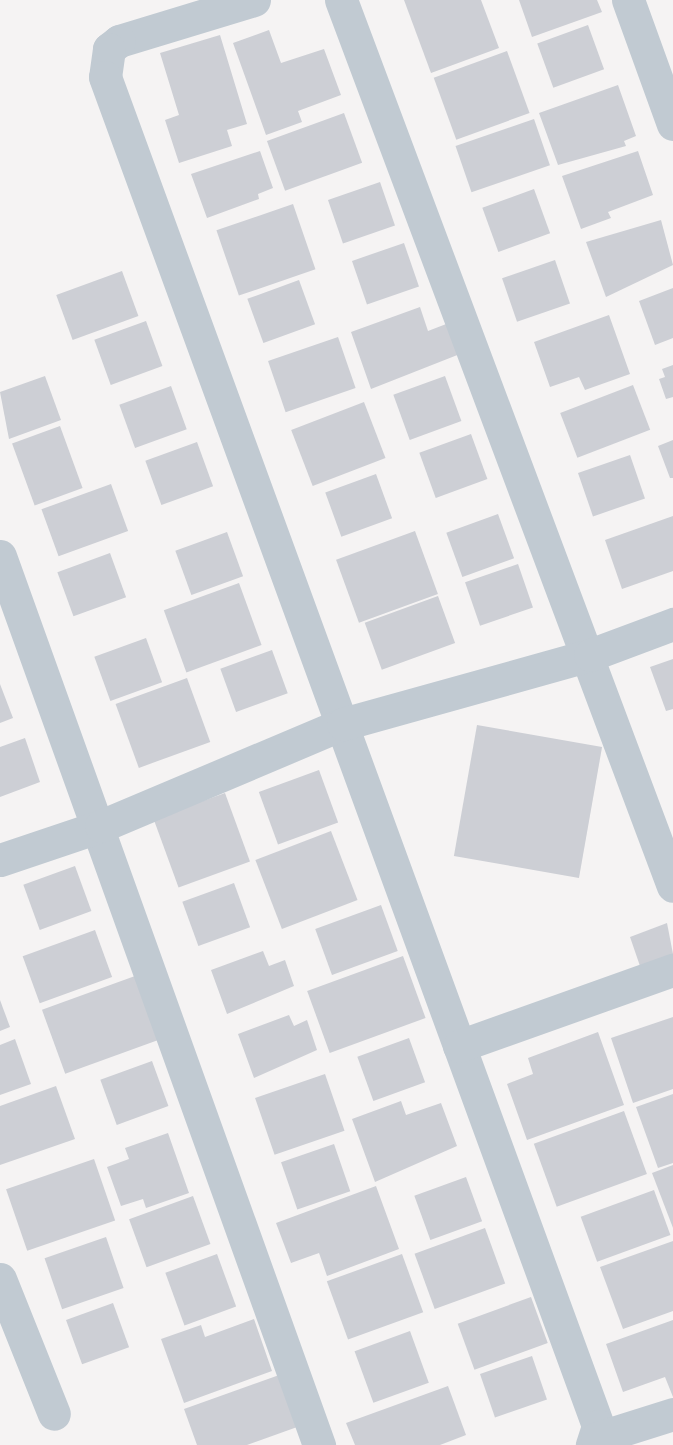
<!DOCTYPE html>
<style>
body{margin:0}
#map{position:relative;width:673px;height:1445px;overflow:hidden;background:#f5f3f3;font-family:Jost,sans-serif}
div>[style]{position:absolute}
.building>*{inset:0;background:#cdcfd5;transform-origin:0 0}
.minor>*{height:33px;margin:-16.5px;padding:0 16.5px;transform-origin:16.5px;border-radius:16.5px;background:#c1cad2}
span{translate:-50% -50%;white-space:nowrap;text-align:center;line-height:1.15;-webkit-text-stroke:4.5px #fff;paint-order:stroke}
</style>
<div id="map">
<div class="building">
<div style="clip-path:polygon(404px 0,481px 0,499px 48px,431px 73px)"></div>
<div style="clip-path:polygon(519px 0,597px 0,602px 12px,532px 37px)"></div>
<div style="left:588px;top:25px;width:47px;height:54px;rotate:70deg"></div>
<div style="clip-path:polygon(269px 30px,281px 63px,324px 49px,341px 95px,298px 111px,302px 122px,266px 135px,233px 43px)"></div>
<div style="clip-path:polygon(220px 35px,247px 124px,227px 130px,232px 146px,179px 163px,165px 120px,179px 115px,160px 53px)"></div>
<div style="left:507px;top:51px;width:66px;height:78px;rotate:70deg"></div>
<div style="clip-path:polygon(618px 85px,636px 136px,624px 141px,626px 146px,558px 165px,539px 113px)"></div>
<div style="left:344px;top:113px;width:53px;height:82px;rotate:70deg"></div>
<div style="left:534px;top:119px;width:49px;height:83px;rotate:71deg"></div>
<div style="clip-path:polygon(260px 151px,273px 188px,258px 194px,259px 199px,207px 218px,191px 174px)"></div>
<div style="clip-path:polygon(638px 151px,653px 195px,608px 212px,611px 218px,581px 229px,562px 176px)"></div>
<div style="left:380px;top:182px;width:46px;height:55px;rotate:71deg"></div>
<div style="left:534px;top:189px;width:47px;height:55px;rotate:70deg"></div>
<div style="left:293px;top:204px;width:69px;height:81px;rotate:71deg"></div>
<div style="clip-path:polygon(661px 220px,673px 265px,606px 297px,586px 242px)"></div>
<div style="left:404px;top:243px;width:46px;height:55px;rotate:71deg"></div>
<div style="left:555px;top:260px;width:46px;height:56px;rotate:71deg"></div>
<div style="left:122px;top:271px;width:48px;height:70px;rotate:70deg"></div>
<div style="left:299px;top:280px;width:47px;height:55px;rotate:70deg"></div>
<div style="clip-path:polygon(673px 288px,673px 338px,655px 345px,639px 301px)"></div>
<div style="clip-path:polygon(420px 307px,428px 331px,454px 321px,465px 352px,371px 389px,351px 332px)"></div>
<div style="clip-path:polygon(609px 315px,630px 374px,585px 390px,579px 377px,550px 387px,534px 342px)"></div>
<div style="left:146px;top:321px;width:48px;height:55px;rotate:70deg"></div>
<div style="left:338px;top:337px;width:54px;height:74px;rotate:71deg"></div>
<div style="clip-path:polygon(673px 365px,673px 397px,666px 399px,659px 379px,665px 377px,662px 369px)"></div>
<div style="clip-path:polygon(45px 376px,61px 420px,9px 439px,0 392px)"></div>
<div style="left:445px;top:376px;width:48px;height:55px;rotate:70deg"></div>
<div style="left:633px;top:385px;width:48px;height:78px;rotate:69deg"></div>
<div style="left:171px;top:386px;width:46px;height:55px;rotate:70deg"></div>
<div style="left:364px;top:402px;width:60px;height:78px;rotate:69deg"></div>
<div style="left:60px;top:426px;width:66px;height:51px;rotate:70deg"></div>
<div style="left:471px;top:434px;width:48px;height:55px;rotate:70deg"></div>
<div style="clip-path:polygon(673px 440px,673px 478px,670px 478px,658px 446px)"></div>
<div style="left:197px;top:442px;width:47px;height:55px;rotate:70deg"></div>
<div style="left:630px;top:455px;width:46px;height:55px;rotate:71deg"></div>
<div style="left:376px;top:474px;width:47px;height:54px;rotate:70deg"></div>
<div style="left:111px;top:484px;width:50px;height:74px;rotate:70deg"></div>
<div style="left:498px;top:514px;width:47px;height:55px;rotate:70deg"></div>
<div style="clip-path:polygon(673px 516px,673px 571px,622px 589px,605px 540px)"></div>
<div style="left:415px;top:531px;width:67px;height:84px;rotate:70deg"></div>
<div style="left:227px;top:532px;width:47px;height:55px;rotate:70deg"></div>
<div style="left:110px;top:553px;width:47px;height:56px;rotate:70deg"></div>
<div style="left:518px;top:564px;width:46px;height:56px;rotate:71deg"></div>
<div style="left:239px;top:583px;width:66px;height:80px;rotate:70deg"></div>
<div style="left:438px;top:596px;width:50px;height:78px;rotate:70deg"></div>
<div style="left:146px;top:638px;width:47px;height:55px;rotate:70deg"></div>
<div style="left:272px;top:650px;width:46px;height:55px;rotate:70deg"></div>
<div style="clip-path:polygon(673px 659px,673px 709px,666px 711px,650px 667px)"></div>
<div style="left:187px;top:678px;width:68px;height:76px;rotate:70deg"></div>
<div style="clip-path:polygon(0 684px,13px 718px,0 723px)"></div>
<div style="left:477px;top:725px;width:127px;height:133px;rotate:10deg"></div>
<div style="clip-path:polygon(25px 738px,40px 782px,0 797px,0 747px)"></div>
<div style="left:319px;top:770px;width:56px;height:64px;rotate:70deg"></div>
<div style="left:225px;top:793px;width:73px;height:76px;rotate:70deg"></div>
<div style="left:331px;top:831px;width:74px;height:81px;rotate:69deg"></div>
<div style="left:75px;top:866px;width:48px;height:55px;rotate:70deg"></div>
<div style="left:234px;top:883px;width:47px;height:55px;rotate:70deg"></div>
<div style="left:381px;top:905px;width:49px;height:70px;rotate:70deg"></div>
<div style="clip-path:polygon(667px 923px,673px 954px,640px 966px,630px 937px)"></div>
<div style="left:95px;top:930px;width:50px;height:77px;rotate:70deg"></div>
<div style="clip-path:polygon(263px 951px,269px 966px,285px 960px,294px 986px,227px 1014px,211px 970px)"></div>
<div style="left:403px;top:956px;width:66px;height:102px;rotate:70deg"></div>
<div style="left:135px;top:976px;width:68px;height:99px;rotate:70deg"></div>
<div style="clip-path:polygon(0 1000px,10px 1027px,0 1031px)"></div>
<div style="clip-path:polygon(289px 1015px,294px 1026px,307px 1020px,317px 1050px,254px 1078px,238px 1034px)"></div>
<div style="clip-path:polygon(673px 1017px,673px 1089px,633px 1103px,611px 1038px)"></div>
<div style="clip-path:polygon(598px 1032px,624px 1105px,527px 1140px,507px 1084px,533px 1074px,528px 1058px)"></div>
<div style="left:409px;top:1038px;width:47px;height:55px;rotate:70deg"></div>
<div style="clip-path:polygon(15px 1039px,31px 1084px,0 1095px,0 1045px)"></div>
<div style="left:152px;top:1061px;width:48px;height:55px;rotate:70deg"></div>
<div style="left:325px;top:1074px;width:60px;height:74px;rotate:71deg"></div>
<div style="clip-path:polygon(56px 1086px,75px 1139px,0 1165px,0 1106px)"></div>
<div style="clip-path:polygon(673px 1094px,673px 1163px,658px 1168px,636px 1107px)"></div>
<div style="clip-path:polygon(401px 1101px,406px 1115px,441px 1103px,457px 1146px,375px 1182px,352px 1119px)"></div>
<div style="left:624px;top:1111px;width:67px;height:96px;rotate:70deg"></div>
<div style="clip-path:polygon(168px 1133px,189px 1193px,146px 1208px,143px 1199px,121px 1206px,107px 1167px,129px 1159px,125px 1148px)"></div>
<div style="left:334px;top:1144px;width:50px;height:56px;rotate:71deg"></div>
<div style="left:94px;top:1159px;width:65px;height:93px;rotate:71deg"></div>
<div style="clip-path:polygon(673px 1165px,673px 1228px,652px 1173px)"></div>
<div style="left:466px;top:1177px;width:47px;height:55px;rotate:70deg"></div>
<div style="clip-path:polygon(376px 1186px,399px 1249px,327px 1276px,319px 1253px,291px 1263px,276px 1223px)"></div>
<div style="left:654px;top:1190px;width:48px;height:78px;rotate:70deg"></div>
<div style="left:193px;top:1196px;width:51px;height:68px;rotate:70deg"></div>
<div style="left:485px;top:1228px;width:59px;height:75px;rotate:70deg"></div>
<div style="left:106px;top:1237px;width:54px;height:65px;rotate:71deg"></div>
<div style="clip-path:polygon(673px 1241px,673px 1311px,623px 1329px,600px 1267px)"></div>
<div style="left:217px;top:1254px;width:56px;height:55px;rotate:70deg"></div>
<div style="left:402px;top:1254px;width:62px;height:80px;rotate:70deg"></div>
<div style="left:531px;top:1297px;width:49px;height:78px;rotate:70deg"></div>
<div style="left:113px;top:1303px;width:47px;height:50px;rotate:70deg"></div>
<div style="clip-path:polygon(254px 1319px,272px 1371px,184px 1403px,161px 1339px,201px 1325px,205px 1337px)"></div>
<div style="clip-path:polygon(673px 1320px,673px 1397px,665px 1377px,623px 1392px,606px 1344px)"></div>
<div style="left:410px;top:1331px;width:55px;height:59px;rotate:70deg"></div>
<div style="left:532px;top:1356px;width:46px;height:55px;rotate:71deg"></div>
<div style="clip-path:polygon(282px 1374px,300px 1426px,247px 1445px,197px 1445px,184px 1409px)"></div>
<div style="clip-path:polygon(448px 1386px,466px 1435px,440px 1445px,355px 1445px,346px 1423px)"></div>
</div>
<div class="minor">
<div style="left:254px;top:0;width:141px;rotate:163.1deg"></div>
<div style="left:119px;top:41px;width:13px;rotate:141deg"></div>
<div style="left:109px;top:49px;width:28px;rotate:98deg"></div>
<div style="left:105px;top:77px;width:1436px;rotate:69.92deg"></div>
<div style="left:598px;top:1426px;width:20px;rotate:108deg"></div>
<div style="left:341px;top:0;width:946px;rotate:69.46deg"></div>
<div style="left:628px;top:0;width:132px;rotate:70.1deg"></div>
<div style="left:0;top:556px;width:945px;rotate:70.26deg"></div>
<div style="left:0;top:860px;width:107px;rotate:-18.6deg"></div>
<div style="left:101px;top:826px;width:263px;rotate:-22.9deg"></div>
<div style="left:343px;top:724px;width:256px;rotate:-15.6deg"></div>
<div style="left:590px;top:655px;width:89px;rotate:-20.5deg"></div>
<div style="left:459px;top:1046px;width:227px;rotate:-19.6deg"></div>
<div style="left:0;top:1279px;width:145px;rotate:68.2deg"></div>
<div style="left:597px;top:1438px;width:80px;rotate:-17.5deg"></div>
</div>
</div>
